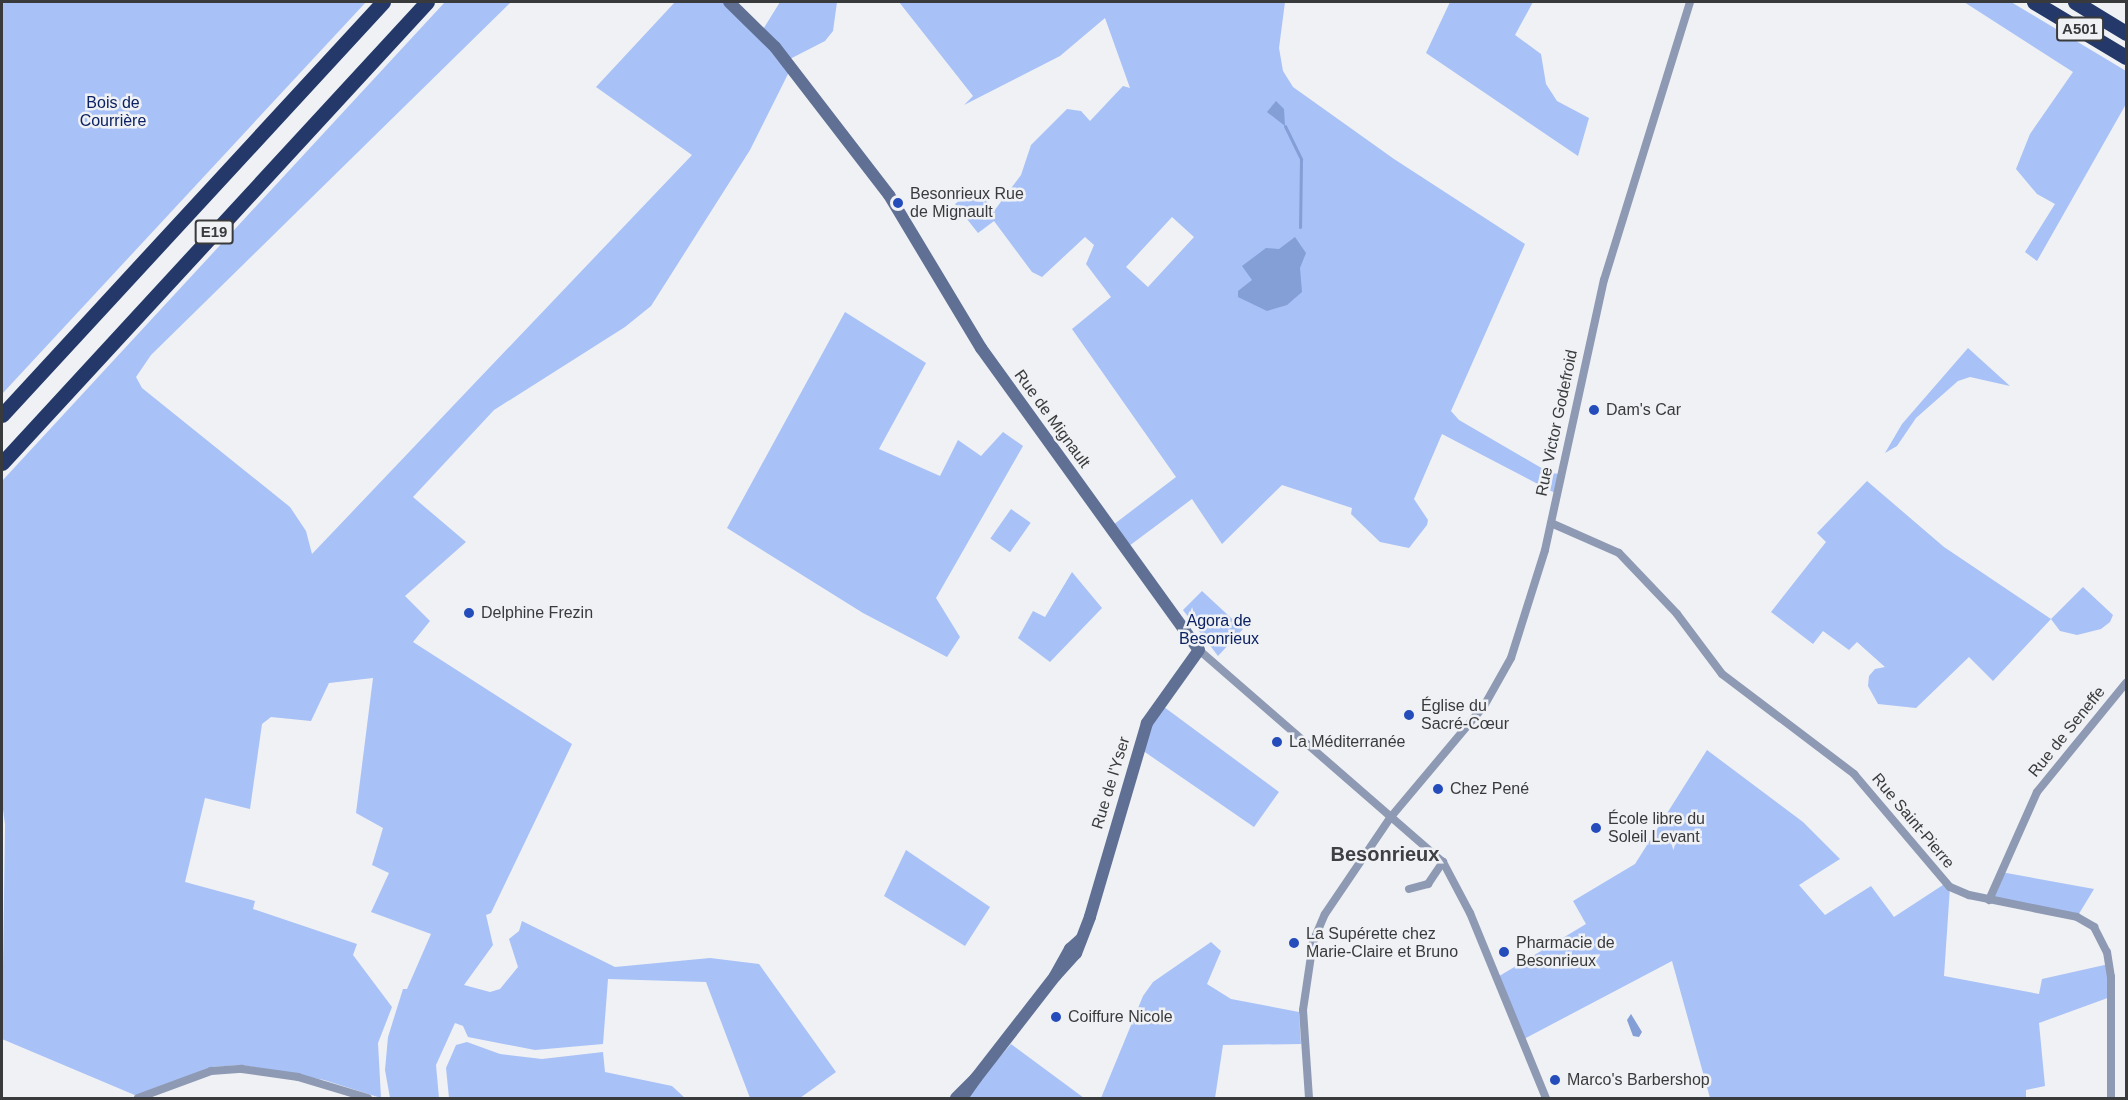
<!DOCTYPE html>
<meta charset="utf-8">
<style>
body{margin:0}
#map{position:relative;width:2128px;height:1100px;overflow:hidden;background:#eff1f4;font-family:Arial,sans-serif}
div>[style]{position:absolute}
.green>*{inset:0;background:#a8c1f7;transform-origin:0 0}
.water>*{inset:0;background:#849ed6}
.stream>*{height:3px;margin:-1.5px;padding:0 1.5px;transform-origin:1.5px;border-radius:1.5px;background:#849ed6}
.street>*{height:8px;margin:-4px;padding:0 4px;transform-origin:4px;border-radius:4px;background:#8e9ab3}
.secondary>*{height:12px;margin:-6px;padding:0 6px;transform-origin:6px;border-radius:6px;background:#607094}
.highway>*{height:15px;margin:-7.5px;padding:0 7.5px;transform-origin:7.5px;border-radius:7.5px;background:#243969}
.dots>*{width:16px;height:16px;translate:-50% -50%;box-sizing:border-box;border:3px solid #eff1f4;border-radius:50%}
span{translate:-50% -50%;white-space:nowrap;text-align:center;line-height:1.15;-webkit-text-stroke:5px #eff1f4;paint-order:stroke}
.shield-label span{padding:2px 4px;background:#eff1f4;border:2px solid;border-radius:4px;-webkit-text-stroke-width:0}
.shield-label{font-size:15px;color:#393a3b;font-weight:700}
.park-label{font-size:16px;color:#0c2262}
.poi-label{font-size:16px;color:#393a3b}
.left{translate:0 -50%;text-align:left}
.street-label{font-size:16px;color:#393a3b}
.quarter-label{font-size:20px;color:#3f4043;font-weight:700}
.frame{position:absolute;inset:0;border:3px solid #393a3b;pointer-events:none}
</style>
<div id="map">
<div class="green">
<div style="clip-path:polygon(2px 2px,366px 2px,2px 394px)"></div>
<div style="clip-path:polygon(445px 2px,511px 2px,151px 355px,136px 377px,142px 388px,290px 507px,306px 531px,312px 554px,692px 155px,596px 87px,675px 2px,729px 2px,762px 31px,780px 2px,837px 2px,833px 31px,825px 41px,786px 61px,791px 68px,750px 150px,651px 306px,625px 327px,494px 410px,413px 497px,466px 542px,405px 596px,430px 621px,413px 642px,572px 744px,491px 913px,486px 915px,493px 945px,464px 985px,490px 992px,500px 989px,518px 967px,509px 939px,519px 931px,522px 921px,615px 967px,710px 958px,759px 964px,836px 1072px,800px 1098px,750px 1098px,706px 982px,608px 979px,603px 1044px,535px 1050px,468px 1037px,463px 1026px,455px 1023px,436px 1065px,439px 1098px,390px 1098px,385px 1070px,388px 1037px,403px 989px,407px 989px,431px 934px,371px 912px,389px 873px,372px 865px,383px 828px,356px 813px,373px 678px,329px 683px,311px 721px,271px 717px,262px 724px,250px 809px,205px 798px,185px 882px,255px 901px,253px 909px,357px 944px,353px 955px,392px 1007px,378px 1043px,381px 1098px,324px 1080px,242px 1065px,211px 1067px,137px 1096px,2px 1039px,5px 824px,2px 802px,2px 481px)"></div>
<div style="clip-path:polygon(evenodd,899px 2px,1285px 2px,1279px 48px,1283px 71px,1293px 87px,1394px 159px,1525px 244px,1451px 411px,1459px 420px,1550px 473px,1561px 474px,1557px 494px,1442px 434px,1414px 499px,1428px 520px,1427px 525px,1409px 548px,1380px 542px,1351px 514px,1352px 508px,1282px 485px,1222px 544px,1192px 499px,1129px 546px,1113px 525px,1176px 477px,1072px 329px,1111px 297px,1086px 264px,1094px 245px,1085px 237px,1042px 277px,1032px 272px,994px 221px,978px 233px,955px 204px,976px 188px,994px 211px,1021px 175px,1031px 145px,1067px 109px,1081px 111px,1090px 121px,1123px 86px,1130px 88px,1105px 18px,1060px 56px,964px 105px,973px 96px,899px 2px,1172px 217px,1194px 237px,1148px 287px,1126px 267px,1172px 217px)"></div>
<div style="clip-path:polygon(1450px 2px,1533px 2px,1515px 35px,1541px 54px,1546px 84px,1557px 101px,1589px 118px,1578px 156px,1426px 53px)"></div>
<div style="clip-path:polygon(1964px 2px,2011px 2px,2126px 71px,2126px 104px,2037px 261px,2025px 252px,2055px 204px,2037px 194px,2016px 169px,2030px 134px,2073px 72px)"></div>
<div style="clip-path:polygon(845px 312px,926px 363px,879px 449px,940px 476px,958px 440px,981px 456px,1003px 432px,1023px 446px,936px 598px,960px 637px,947px 657px,863px 613px,727px 528px)"></div>
<div style="clip-path:polygon(1968px 348px,2010px 386px,1970px 377px,1958px 381px,1916px 418px,1897px 446px,1885px 453px,1902px 424px)"></div>
<div style="clip-path:polygon(1867px 481px,1944px 547px,2051px 619px,2083px 587px,2113px 615px,2110px 622px,2101px 629px,2077px 635px,2060px 631px,2051px 619px,1993px 681px,1969px 657px,1916px 708px,1878px 704px,1868px 686px,1869px 676px,1875px 669px,1885px 667px,1857px 642px,1849px 650px,1823px 631px,1813px 644px,1771px 612px,1826px 542px,1817px 533px)"></div>
<div style="left:1011px;top:509px;width:24px;height:36px;rotate:35deg"></div>
<div style="clip-path:polygon(1072px 572px,1102px 608px,1050px 662px,1018px 638px,1033px 611px,1045px 617px)"></div>
<div style="clip-path:polygon(1202px 591px,1243px 629px,1218px 656px,1183px 610px)"></div>
<div style="clip-path:polygon(1160px 704px,1279px 792px,1254px 827px,1139px 748px)"></div>
<div style="clip-path:polygon(1707px 750px,1803px 822px,1840px 859px,1799px 885px,1825px 915px,1871px 886px,1894px 917px,1946px 883px,1950px 887px,1944px 976px,2039px 994px,2042px 979px,2109px 964px,2113px 996px,2039px 1023px,2045px 1086px,2026px 1090px,2026px 1098px,1710px 1098px,1672px 961px,1522px 1040px,1496px 978px,1586px 924px,1573px 901px,1635px 864px)"></div>
<div style="clip-path:polygon(906px 850px,990px 907px,965px 946px,884px 896px)"></div>
<div style="clip-path:polygon(2001px 872px,2094px 889px,2077px 917px,1989px 900px)"></div>
<div style="clip-path:polygon(1211px 942px,1221px 951px,1207px 984px,1231px 999px,1299px 1012px,1301px 1044px,1223px 1045px,1215px 1098px,1101px 1098px,1143px 996px,1153px 982px)"></div>
<div style="clip-path:polygon(467px 1042px,500px 1054px,542px 1059px,603px 1052px,605px 1072px,672px 1086px,685px 1098px,449px 1098px,446px 1068px,456px 1045px)"></div>
<div style="clip-path:polygon(1011px 1044px,1084px 1098px,964px 1098px)"></div>
</div>
<div class="water">
<div style="clip-path:polygon(1276px 101px,1284px 109px,1285px 126px,1267px 112px)"></div>
<div style="clip-path:polygon(1295px 237px,1306px 253px,1300px 268px,1302px 292px,1287px 305px,1267px 311px,1238px 297px,1238px 291px,1252px 280px,1242px 266px,1266px 248px,1279px 249px)"></div>
<div style="clip-path:polygon(1631px 1014px,1642px 1032px,1639px 1037px,1633px 1036px,1627px 1020px)"></div>
</div>
<div class="stream">
<div style="left:1285px;top:126px;width:37px;rotate:64deg"></div>
<div style="left:1301px;top:159px;width:68px;rotate:90.8deg"></div>
</div>
<div class="street">
<div style="left:1551px;top:523px;width:74px;rotate:23.8deg"></div>
<div style="left:1619px;top:553px;width:84px;rotate:46.4deg"></div>
<div style="left:1677px;top:614px;width:75px;rotate:53.1deg"></div>
<div style="left:1722px;top:674px;width:166px;rotate:37.1deg"></div>
<div style="left:1854px;top:774px;width:148px;rotate:49.7deg"></div>
<div style="left:1950px;top:887px;width:21px;rotate:23deg"></div>
<div style="left:1969px;top:895px;width:110px;rotate:11.5deg"></div>
<div style="left:2077px;top:917px;width:20px;rotate:30deg"></div>
<div style="left:2094px;top:927px;width:28px;rotate:63deg"></div>
<div style="left:2107px;top:952px;width:25px;rotate:81deg"></div>
<div style="left:2111px;top:977px;width:121px;rotate:90deg"></div>
<div style="left:1199px;top:650px;width:323px;rotate:41deg"></div>
<div style="left:1443px;top:862px;width:58px;rotate:62.1deg"></div>
<div style="left:1470px;top:913px;width:200px;rotate:67.7deg"></div>
<div style="left:1409px;top:889px;width:20px;rotate:-15deg"></div>
<div style="left:1428px;top:884px;width:27px;rotate:-56deg"></div>
<div style="left:1989px;top:900px;width:118px;rotate:-66deg"></div>
<div style="left:2037px;top:792px;width:141px;rotate:-50.8deg"></div>
<div style="left:138px;top:1098px;width:78px;rotate:-20.3deg"></div>
<div style="left:211px;top:1071px;width:31px;rotate:-4deg"></div>
<div style="left:242px;top:1069px;width:57px;rotate:8.1deg"></div>
<div style="left:298px;top:1077px;width:73px;rotate:16.7deg"></div>
<div style="left:1309px;top:1098px;width:88px;rotate:-93.9deg"></div>
<div style="left:1303px;top:1010px;width:69px;rotate:-81.6deg"></div>
<div style="left:1313px;top:942px;width:30px;rotate:-67deg"></div>
<div style="left:1325px;top:914px;width:116px;rotate:-55.9deg"></div>
<div style="left:1390px;top:818px;width:146px;rotate:-50deg"></div>
<div style="left:1484px;top:706px;width:55px;rotate:-60.6deg"></div>
<div style="left:1511px;top:658px;width:113px;rotate:-72.5deg"></div>
<div style="left:1545px;top:550px;width:276px;rotate:-77.7deg"></div>
<div style="left:1604px;top:280px;width:291px;rotate:-72.8deg"></div>
</div>
<div class="secondary">
<div style="left:729px;top:2px;width:64px;rotate:44.4deg"></div>
<div style="left:775px;top:47px;width:187px;rotate:52.4deg"></div>
<div style="left:889px;top:195px;width:179px;rotate:59deg"></div>
<div style="left:981px;top:348px;width:372px;rotate:54.2deg"></div>
<div style="left:1199px;top:650px;width:90px;rotate:125.5deg"></div>
<div style="left:1147px;top:723px;width:202px;rotate:106.4deg"></div>
<div style="left:1090px;top:917px;width:39px;rotate:111deg"></div>
<div style="left:1076px;top:953px;width:31px;rotate:132deg"></div>
<div style="left:1055px;top:976px;width:31px;rotate:-61deg"></div>
<div style="left:1070px;top:949px;width:15px;rotate:-42deg"></div>
<div style="left:976px;top:1078px;width:129px;rotate:-52.2deg"></div>
<div style="left:956px;top:1098px;width:28px;rotate:-45deg"></div>
<div style="left:976px;top:1078px;width:24px;rotate:125deg"></div>
</div>
<div class="highway">
<div style="left:2034px;top:2px;width:107px;rotate:30.9deg"></div>
<div style="left:2075px;top:2px;width:60px;rotate:31.3deg"></div>
<div style="left:2px;top:415px;width:562px;rotate:-47.31deg"></div>
<div style="left:2px;top:463px;width:627px;rotate:-47.33deg"></div>
</div>
<div class="dots">
<div style="left:898px;top:203px;background:#254cbb"></div>
<div style="left:1594px;top:410px;background:#254cbb"></div>
<div style="left:469px;top:613px;background:#254cbb"></div>
<div style="left:1409px;top:715px;background:#254cbb"></div>
<div style="left:1277px;top:742px;background:#254cbb"></div>
<div style="left:1438px;top:789px;background:#254cbb"></div>
<div style="left:1596px;top:828px;background:#254cbb"></div>
<div style="left:1294px;top:943px;background:#254cbb"></div>
<div style="left:1504px;top:952px;background:#254cbb"></div>
<div style="left:1056px;top:1017px;background:#254cbb"></div>
<div style="left:1555px;top:1080px;background:#254cbb"></div>
</div>
<div class="shield-label">
<span style="left:2080px;top:29px">A501</span>
<span style="left:214px;top:232px">E19</span>
</div>
<div class="park-label">
<span style="left:113px;top:112px">Bois de<br>Courrière</span>
<span style="left:1219px;top:630px">Agora de<br>Besonrieux</span>
</div>
<div class="poi-label">
<span class="left" style="left:910px;top:203px">Besonrieux Rue<br>de Mignault</span>
<span class="left" style="left:1606px;top:410px">Dam's Car</span>
<span class="left" style="left:481px;top:613px">Delphine Frezin</span>
<span class="left" style="left:1421px;top:715px">Église du<br>Sacré-Cœur</span>
<span class="left" style="left:1289px;top:742px">La Méditerranée</span>
<span class="left" style="left:1450px;top:789px">Chez Pené</span>
<span class="left" style="left:1608px;top:828px">École libre du<br>Soleil Levant</span>
<span class="left" style="left:1306px;top:943px">La Supérette chez<br>Marie-Claire et Bruno</span>
<span class="left" style="left:1516px;top:952px">Pharmacie de<br>Besonrieux</span>
<span class="left" style="left:1068px;top:1017px">Coiffure Nicole</span>
<span class="left" style="left:1567px;top:1080px">Marco's Barbershop</span>
</div>
<div class="street-label">
<span style="left:1052px;top:419px;rotate:54deg">Rue de Mignault</span>
<span style="left:1557px;top:423px;rotate:-78deg">Rue Victor Godefroid</span>
<span style="left:2067px;top:732px;rotate:-51deg">Rue de Seneffe</span>
<span style="left:1111px;top:783px;rotate:-73deg">Rue de l'Yser</span>
<span style="left:1913px;top:821px;rotate:50deg">Rue Saint-Pierre</span>
</div>
<div class="quarter-label">
<span style="left:1385px;top:854px">Besonrieux</span>
</div>
<div class="frame"></div>
</div>
